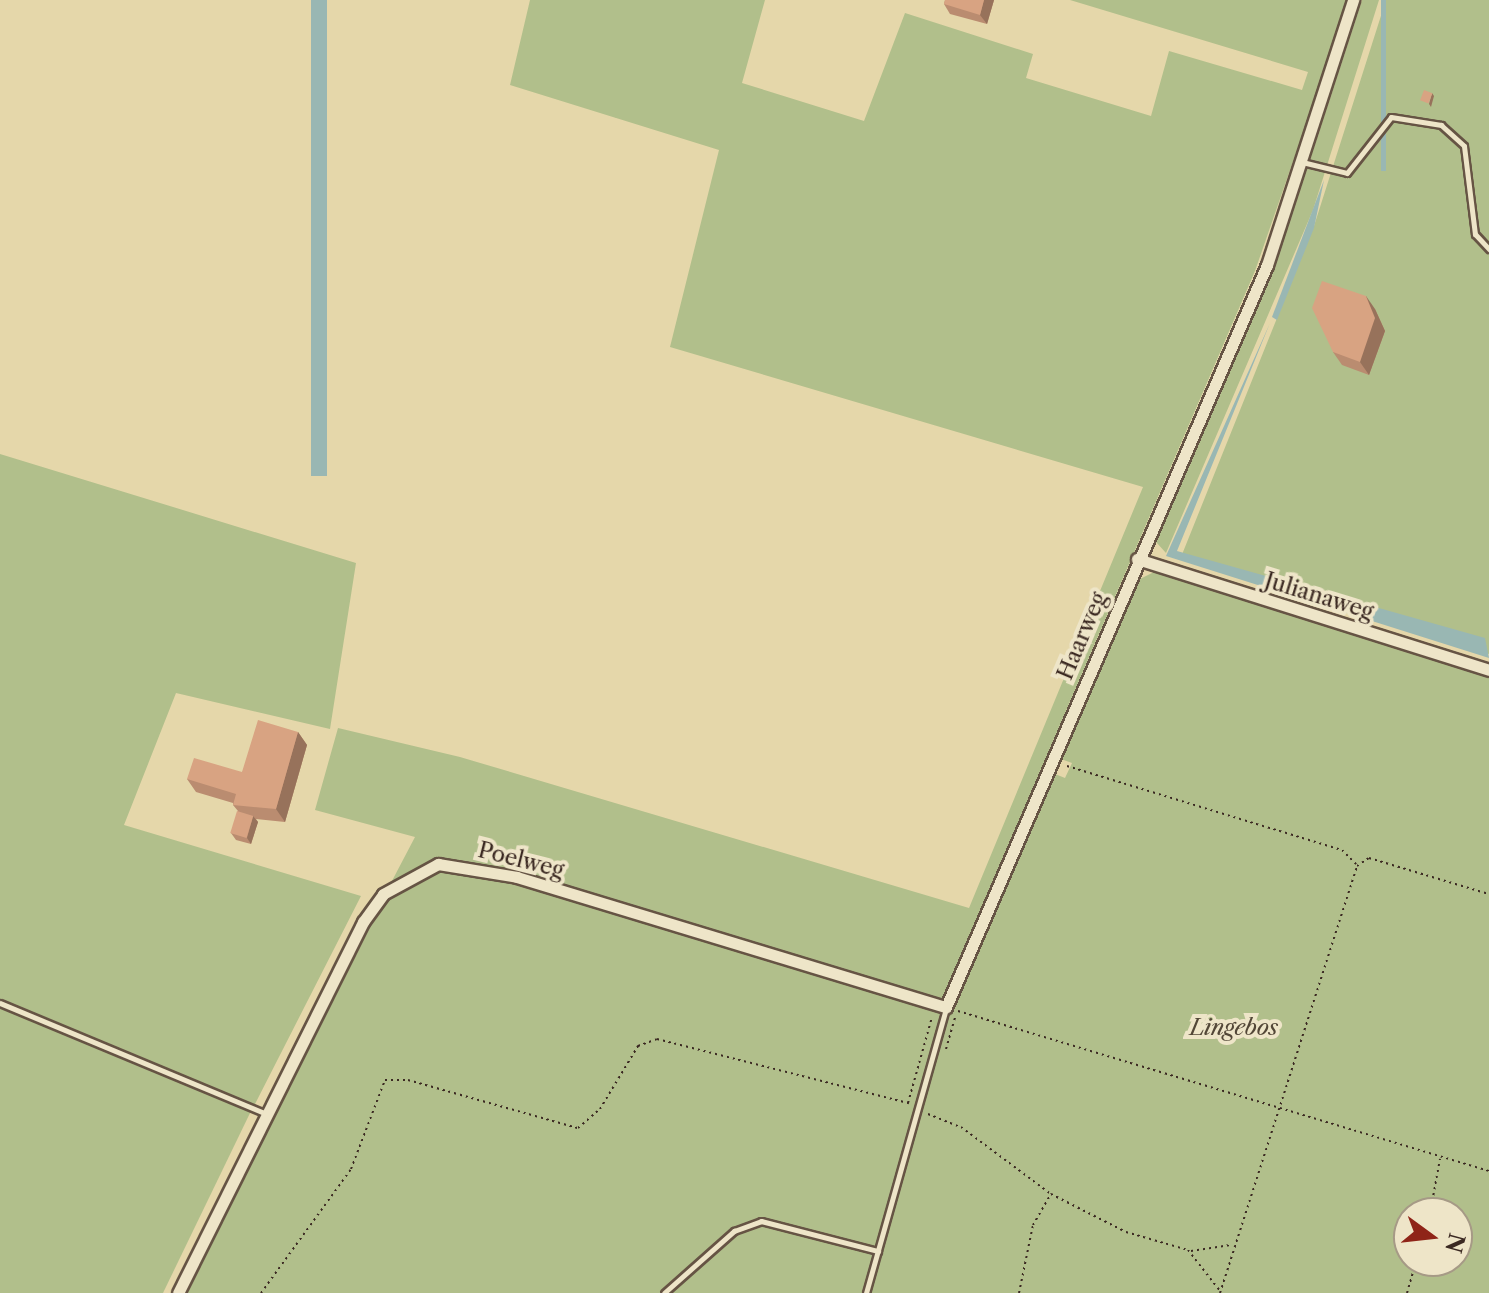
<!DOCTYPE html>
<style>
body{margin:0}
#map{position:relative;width:1489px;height:1293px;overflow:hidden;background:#e5d7aa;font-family:"Libre Caslon Text",serif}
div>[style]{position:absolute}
.green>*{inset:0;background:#b1bf8b}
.water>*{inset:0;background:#99b7b3;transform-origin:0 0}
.path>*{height:2px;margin-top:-1px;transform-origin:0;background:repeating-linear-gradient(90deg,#3b2922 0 2px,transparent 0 6px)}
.roads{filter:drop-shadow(2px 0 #665444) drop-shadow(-2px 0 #665444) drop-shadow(0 2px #665444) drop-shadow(0 -2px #665444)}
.lane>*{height:5px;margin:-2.5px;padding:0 2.5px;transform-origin:2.5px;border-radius:2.5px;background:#eee5c8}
.street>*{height:11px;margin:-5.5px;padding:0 5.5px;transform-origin:5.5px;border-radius:5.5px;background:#eee5c8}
.wall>*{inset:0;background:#ba8c70}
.shaded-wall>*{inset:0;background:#97725b}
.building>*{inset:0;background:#d8a382;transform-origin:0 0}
span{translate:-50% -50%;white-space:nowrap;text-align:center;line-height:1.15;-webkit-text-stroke:8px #eee5c8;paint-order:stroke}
.street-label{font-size:22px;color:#3b2922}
.park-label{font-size:22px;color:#534737;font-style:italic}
.north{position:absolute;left:1393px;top:1197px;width:80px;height:80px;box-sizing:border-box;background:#eee5c8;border:2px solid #a69a86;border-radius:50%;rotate:105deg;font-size:22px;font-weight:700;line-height:32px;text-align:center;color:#3b2922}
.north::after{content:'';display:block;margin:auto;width:28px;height:36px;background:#8f2418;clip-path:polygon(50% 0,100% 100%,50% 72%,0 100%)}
</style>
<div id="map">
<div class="green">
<div style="clip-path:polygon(evenodd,530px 0,765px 0,742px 83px,864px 121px,905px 13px,1033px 54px,1026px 78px,1151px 116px,1169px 51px,1302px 90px,1308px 72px,1070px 0,1349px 0,1255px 271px,980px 911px,994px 915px,1055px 774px,1065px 778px,1072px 763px,1061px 759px,1140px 579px,1156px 571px,1489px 678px,1489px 1293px,176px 1293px,415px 837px,315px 810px,338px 728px,460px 757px,969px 908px,1143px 487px,670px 347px,719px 150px,510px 85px,530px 0,1409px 1213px,1457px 1213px,1457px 1261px,1409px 1261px,1409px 1213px)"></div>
<div style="clip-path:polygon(1362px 0,1379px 0,1313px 210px,1166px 553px,1156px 542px,1291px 218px)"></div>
<div style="clip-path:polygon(1386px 0,1489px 0,1489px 654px,1181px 557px,1314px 226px)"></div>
<div style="clip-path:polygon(0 454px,356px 563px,330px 729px,176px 693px,124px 825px,361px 896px,254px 1106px,0 999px)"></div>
<div style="clip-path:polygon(0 1006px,251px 1111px,163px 1293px,0 1293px)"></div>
</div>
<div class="water">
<div style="left:311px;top:0;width:16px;height:476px"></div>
<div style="left:1381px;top:0;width:5px;height:171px"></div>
<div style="clip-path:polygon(1324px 180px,1314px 228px,1277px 320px,1272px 317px)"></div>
<div style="clip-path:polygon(1270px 323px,1177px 551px,1485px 638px,1489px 658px,1166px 556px)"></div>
</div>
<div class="path">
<div style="left:1067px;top:766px;width:288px;rotate:17deg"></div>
<div style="left:1342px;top:850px;width:20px;rotate:45deg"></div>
<div style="left:958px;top:1011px;width:555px;rotate:16.77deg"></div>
<div style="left:946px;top:1049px;width:33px;rotate:-74deg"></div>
<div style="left:908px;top:1103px;width:89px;rotate:-74.4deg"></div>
<div style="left:928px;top:1114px;width:35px;rotate:22deg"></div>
<div style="left:961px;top:1127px;width:112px;rotate:36.7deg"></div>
<div style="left:1051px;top:1194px;width:84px;rotate:26.9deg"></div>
<div style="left:1126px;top:1232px;width:65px;rotate:16.2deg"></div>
<div style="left:1188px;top:1250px;width:52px;rotate:52deg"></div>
<div style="left:1430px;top:1213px;width:55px;rotate:-79.5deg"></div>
<div style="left:1191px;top:1251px;width:40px;rotate:-8.5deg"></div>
<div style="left:261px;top:1293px;width:153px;rotate:-54deg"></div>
<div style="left:351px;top:1169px;width:95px;rotate:-69.1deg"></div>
<div style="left:385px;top:1080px;width:23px"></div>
<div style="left:408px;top:1080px;width:177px;rotate:15.8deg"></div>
<div style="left:578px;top:1128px;width:29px;rotate:-41deg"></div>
<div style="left:600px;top:1109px;width:74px;rotate:-58.9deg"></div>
<div style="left:638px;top:1046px;width:20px;rotate:-20deg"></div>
<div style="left:657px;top:1039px;width:260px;rotate:14.3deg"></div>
<div style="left:1019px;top:1293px;width:69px;rotate:-78.4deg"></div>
<div style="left:1033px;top:1225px;width:36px;rotate:-60deg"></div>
<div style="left:1220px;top:1293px;width:448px;rotate:-72.2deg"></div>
<div style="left:1357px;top:866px;width:14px;rotate:-34deg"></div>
<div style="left:1369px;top:858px;width:125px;rotate:16.7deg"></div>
<div style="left:1407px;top:1293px;width:33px;rotate:-74deg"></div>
</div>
<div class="roads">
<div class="lane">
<div style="left:1302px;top:162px;width:46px;rotate:13.7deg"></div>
<div style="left:1347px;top:173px;width:71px;rotate:-51.8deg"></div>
<div style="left:1391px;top:117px;width:51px;rotate:9.1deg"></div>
<div style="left:1441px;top:125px;width:31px;rotate:42deg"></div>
<div style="left:1464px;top:146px;width:89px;rotate:82.9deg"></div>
<div style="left:1475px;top:234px;width:21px;rotate:47deg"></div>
<div style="left:0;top:1003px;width:289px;rotate:22.6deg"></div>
<div style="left:664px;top:1293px;width:94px;rotate:-41.5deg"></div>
<div style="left:734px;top:1231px;width:29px;rotate:-20deg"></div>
<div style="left:761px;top:1221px;width:121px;rotate:14.4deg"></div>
<div style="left:866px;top:1293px;width:296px;rotate:-74.3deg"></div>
</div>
<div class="street">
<div style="left:1137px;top:559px;width:369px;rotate:17.5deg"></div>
<div style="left:178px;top:1293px;width:415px;rotate:-63.5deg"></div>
<div style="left:363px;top:922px;width:34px;rotate:-54deg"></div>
<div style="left:383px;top:894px;width:63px;rotate:-28.6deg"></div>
<div style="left:438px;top:864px;width:80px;rotate:9.3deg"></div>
<div style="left:517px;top:877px;width:448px;rotate:16.9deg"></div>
<div style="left:946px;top:1007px;width:808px;rotate:-66.61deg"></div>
<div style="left:1267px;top:265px;width:279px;rotate:-72deg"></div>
</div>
</div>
<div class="wall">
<div style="clip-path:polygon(945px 0,994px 0,987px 24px,950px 14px,944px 4px)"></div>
<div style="clip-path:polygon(1375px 309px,1385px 331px,1369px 375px,1342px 365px,1333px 352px)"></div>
<div style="clip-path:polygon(298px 732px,307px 745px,285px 822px,256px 819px,258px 822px,251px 844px,236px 840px,231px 833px,238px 811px,233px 805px,233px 803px,196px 792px,187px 779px,242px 772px)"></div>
</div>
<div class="shaded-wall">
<div style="clip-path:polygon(984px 0,994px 0,987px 24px,980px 15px)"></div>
<div style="clip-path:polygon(1432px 93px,1434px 96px,1431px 107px,1429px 104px)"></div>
<div style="clip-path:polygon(1366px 296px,1375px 309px,1385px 331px,1369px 375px,1360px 362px)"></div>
<div style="clip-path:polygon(298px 732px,307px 745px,285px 822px,276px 809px)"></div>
<div style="clip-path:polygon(253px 816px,258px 822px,251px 844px,247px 838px)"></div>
</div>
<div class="building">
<div style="clip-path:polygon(945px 0,984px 0,980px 15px,944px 4px)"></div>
<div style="left:1424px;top:90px;width:9px;height:11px;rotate:21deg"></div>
<div style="clip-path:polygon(1322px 281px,1366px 296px,1375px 318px,1360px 362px,1333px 352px,1312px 308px)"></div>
<div style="clip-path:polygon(258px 720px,298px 732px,276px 809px,233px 805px,236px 794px,187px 779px,194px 758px,242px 772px)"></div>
<div style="left:237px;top:811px;width:17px;height:23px;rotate:17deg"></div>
</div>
<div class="street-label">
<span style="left:1319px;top:596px;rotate:17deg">Julianaweg</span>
<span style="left:1082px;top:636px;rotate:-67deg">Haarweg</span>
<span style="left:521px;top:860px;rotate:14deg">Poelweg</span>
</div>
<div class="park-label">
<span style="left:1234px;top:1028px">Lingebos</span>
</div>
<div class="north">N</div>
</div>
